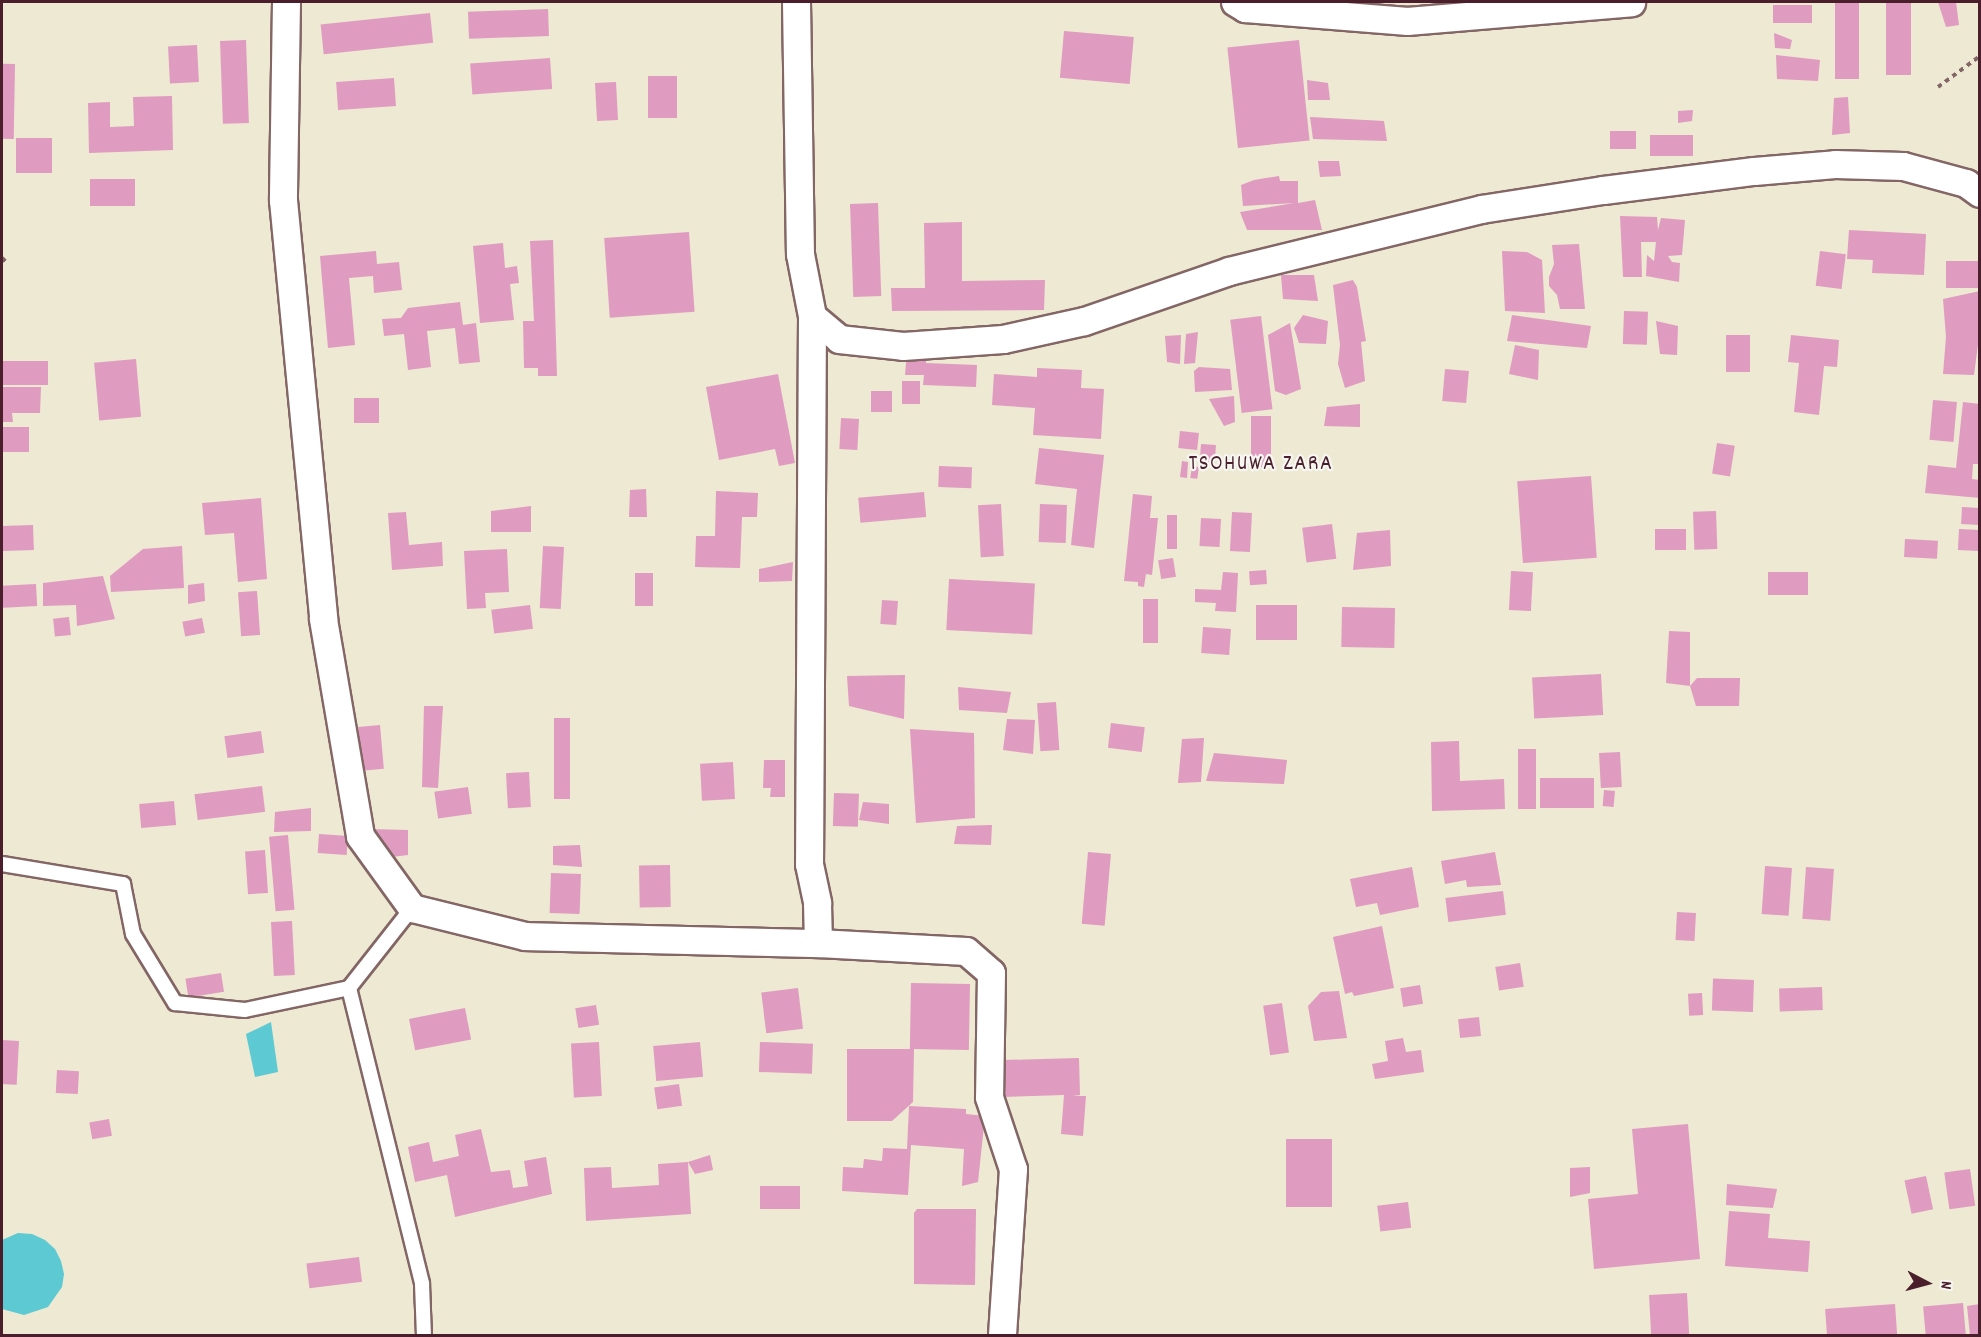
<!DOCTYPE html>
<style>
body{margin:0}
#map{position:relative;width:1981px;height:1337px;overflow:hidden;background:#ede9d2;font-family:Dekko,sans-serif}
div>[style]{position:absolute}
.water>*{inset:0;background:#5dc9d3}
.building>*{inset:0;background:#df9bc0;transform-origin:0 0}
.path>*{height:4px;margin-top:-2px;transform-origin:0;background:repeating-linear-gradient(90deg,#836665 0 4.5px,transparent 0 9px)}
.roads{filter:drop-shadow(2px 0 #836665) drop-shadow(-2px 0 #836665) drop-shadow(0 2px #836665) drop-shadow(0 -2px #836665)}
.lane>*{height:14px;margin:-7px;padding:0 7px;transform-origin:7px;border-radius:7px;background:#fff}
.street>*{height:27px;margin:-13.5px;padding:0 13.5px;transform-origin:13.5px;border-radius:13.5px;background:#fff}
span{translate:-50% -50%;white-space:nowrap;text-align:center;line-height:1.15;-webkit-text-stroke:4.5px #f6f6f2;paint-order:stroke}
.quarter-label{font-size:22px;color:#4a1f2b;letter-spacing:1.5px}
.frame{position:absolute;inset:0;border:3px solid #4a1f2b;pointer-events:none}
.north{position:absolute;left:1897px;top:1253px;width:60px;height:60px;-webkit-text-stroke:4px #f6f6f2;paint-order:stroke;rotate:96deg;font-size:16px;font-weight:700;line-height:24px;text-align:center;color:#4a1f2b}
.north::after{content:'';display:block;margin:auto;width:21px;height:27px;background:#4a1f2b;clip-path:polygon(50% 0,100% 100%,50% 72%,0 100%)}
</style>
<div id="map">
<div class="water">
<div style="clip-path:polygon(271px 1022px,278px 1072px,255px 1077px,246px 1034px)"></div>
<div style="clip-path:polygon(18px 1233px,32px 1234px,45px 1240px,55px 1249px,61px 1261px,64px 1274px,62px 1287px,48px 1307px,24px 1315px,2px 1309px,2px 1240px)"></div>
</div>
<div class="building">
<div style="left:1835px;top:2px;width:24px;height:77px"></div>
<div style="left:1886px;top:2px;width:25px;height:73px"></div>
<div style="clip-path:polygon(1938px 2px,1956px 2px,1959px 25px,1946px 27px)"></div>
<div style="left:1812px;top:5px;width:18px;height:39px;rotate:90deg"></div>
<div style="left:548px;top:9px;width:27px;height:80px;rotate:88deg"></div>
<div style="left:430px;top:13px;width:30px;height:110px;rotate:84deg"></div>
<div style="left:1064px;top:31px;width:70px;height:47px;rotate:5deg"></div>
<div style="clip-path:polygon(1774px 33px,1792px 40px,1790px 49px,1775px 48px)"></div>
<div style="left:246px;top:40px;width:83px;height:26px;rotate:88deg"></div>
<div style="left:1299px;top:40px;width:101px;height:72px;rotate:84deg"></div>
<div style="left:197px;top:45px;width:37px;height:29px;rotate:87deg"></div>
<div style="clip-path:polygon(1776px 55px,1820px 60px,1818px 81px,1777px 79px)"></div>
<div style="left:550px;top:58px;width:31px;height:80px;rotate:86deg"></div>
<div style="left:15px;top:64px;width:75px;height:13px;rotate:91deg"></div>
<div style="left:648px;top:76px;width:29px;height:42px"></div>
<div style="left:394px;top:78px;width:28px;height:58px;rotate:86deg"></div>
<div style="clip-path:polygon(1307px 80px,1328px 83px,1330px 100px,1308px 100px)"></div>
<div style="left:616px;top:82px;width:38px;height:21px;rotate:87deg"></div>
<div style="clip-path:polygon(172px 96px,173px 150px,89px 153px,88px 103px,110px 102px,110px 127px,134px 126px,133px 97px)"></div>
<div style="clip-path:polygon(1848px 97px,1850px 133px,1832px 135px,1834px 98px)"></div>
<div style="clip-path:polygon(1693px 110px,1692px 121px,1678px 123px,1678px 111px)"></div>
<div style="clip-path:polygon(1310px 117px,1384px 121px,1387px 141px,1313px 139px)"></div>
<div style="left:1610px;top:131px;width:26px;height:18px"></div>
<div style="left:1650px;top:135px;width:43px;height:21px"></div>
<div style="left:52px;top:138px;width:35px;height:36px;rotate:90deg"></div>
<div style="clip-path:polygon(1318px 161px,1339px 161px,1341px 176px,1320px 177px)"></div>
<div style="clip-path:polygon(1279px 176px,1280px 181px,1298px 181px,1298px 203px,1315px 200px,1322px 230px,1247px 230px,1240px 212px,1294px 203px,1243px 206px,1241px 185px,1254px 180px)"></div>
<div style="left:135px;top:179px;width:27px;height:45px;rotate:90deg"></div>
<div style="left:878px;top:203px;width:93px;height:28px;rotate:88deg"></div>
<div style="clip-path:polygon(1620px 216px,1657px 217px,1658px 230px,1661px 218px,1685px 220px,1682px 255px,1668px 256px,1672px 262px,1680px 263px,1679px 282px,1646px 276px,1647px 255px,1654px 261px,1656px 242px,1641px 242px,1642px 277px,1623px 277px)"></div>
<div style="clip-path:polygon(962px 222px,962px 281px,1045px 280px,1044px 310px,892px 311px,891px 288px,925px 288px,924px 223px)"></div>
<div style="clip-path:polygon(1849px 230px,1926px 234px,1924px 275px,1872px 273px,1873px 260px,1847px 259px)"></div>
<div style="left:689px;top:232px;width:80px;height:85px;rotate:86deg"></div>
<div style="clip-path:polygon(553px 240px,557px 376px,538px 376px,538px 368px,524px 368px,523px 321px,534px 321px,530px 241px)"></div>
<div style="clip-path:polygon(503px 243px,505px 268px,517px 266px,519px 283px,510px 284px,514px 320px,480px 323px,473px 246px)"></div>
<div style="clip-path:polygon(1579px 244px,1585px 309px,1560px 309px,1557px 295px,1549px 286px,1549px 277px,1554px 264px,1552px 245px)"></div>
<div style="clip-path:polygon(376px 251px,377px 264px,399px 262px,402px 290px,374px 293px,373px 276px,349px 278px,355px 345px,328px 348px,320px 256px)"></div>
<div style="clip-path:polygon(1502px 251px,1527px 252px,1542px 260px,1545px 313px,1505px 311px)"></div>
<div style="left:1820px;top:251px;width:26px;height:35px;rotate:7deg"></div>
<div style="left:1980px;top:261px;width:27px;height:34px;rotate:90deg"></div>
<div style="clip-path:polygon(1281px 275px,1314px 275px,1318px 301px,1283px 299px)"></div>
<div style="clip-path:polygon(1353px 280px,1357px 287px,1366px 341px,1361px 342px,1365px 381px,1345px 388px,1338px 364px,1340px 345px,1333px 285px)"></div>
<div style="clip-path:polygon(1980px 291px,1980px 329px,1974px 375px,1943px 374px,1946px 337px,1943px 299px)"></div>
<div style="clip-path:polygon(460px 302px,463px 325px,476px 323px,480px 362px,459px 364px,455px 328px,427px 331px,431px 367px,408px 370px,404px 334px,384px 336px,382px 319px,401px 318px,408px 308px)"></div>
<div style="left:1624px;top:311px;width:24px;height:33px;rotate:2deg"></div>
<div style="clip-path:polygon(1303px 315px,1328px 321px,1326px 344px,1299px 343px,1294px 328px)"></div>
<div style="clip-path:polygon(1512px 315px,1591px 326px,1587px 348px,1507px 341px)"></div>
<div style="left:1261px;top:316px;width:94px;height:31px;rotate:83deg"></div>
<div style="clip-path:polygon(1656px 321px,1678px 326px,1677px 355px,1660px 354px)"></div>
<div style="clip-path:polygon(1290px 323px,1301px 389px,1286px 395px,1275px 391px,1268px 335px)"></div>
<div style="clip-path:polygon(1198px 332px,1195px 363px,1184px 364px,1186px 334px)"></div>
<div style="clip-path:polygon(1181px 335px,1180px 364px,1167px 362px,1165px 336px)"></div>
<div style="left:1726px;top:335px;width:24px;height:37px"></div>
<div style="clip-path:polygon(1791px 335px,1839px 340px,1837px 367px,1824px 366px,1819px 415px,1794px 412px,1799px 363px,1788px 362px)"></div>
<div style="clip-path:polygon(1515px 345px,1539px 350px,1538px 380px,1509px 374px)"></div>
<div style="clip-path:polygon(907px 352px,926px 352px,926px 363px,977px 365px,976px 387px,923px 385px,924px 375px,905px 375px)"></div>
<div style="left:136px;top:359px;width:58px;height:42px;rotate:85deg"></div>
<div style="left:2px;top:361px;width:46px;height:24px"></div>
<div style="clip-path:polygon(1199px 367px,1230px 369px,1232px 390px,1195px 392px,1194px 371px)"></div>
<div style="clip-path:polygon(1037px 368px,1082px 370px,1081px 388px,1104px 389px,1101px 439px,1033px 435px,1035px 408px,992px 405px,994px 374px,1037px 377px)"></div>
<div style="left:1445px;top:369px;width:24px;height:32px;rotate:5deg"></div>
<div style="clip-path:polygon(778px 374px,795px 463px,779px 466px,775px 449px,719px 460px,706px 387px)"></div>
<div style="left:920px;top:381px;width:23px;height:18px;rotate:90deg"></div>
<div style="clip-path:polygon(2px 387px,41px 387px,40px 413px,12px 413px,13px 422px,2px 422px)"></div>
<div style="left:871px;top:391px;width:21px;height:21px"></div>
<div style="clip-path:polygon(1234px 396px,1235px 422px,1224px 426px,1209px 399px)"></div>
<div style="left:354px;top:398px;width:25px;height:25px"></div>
<div style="left:1933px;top:400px;width:24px;height:40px;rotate:5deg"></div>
<div style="clip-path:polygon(1963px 402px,1980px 404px,1980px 464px,1973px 464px,1972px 479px,1980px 480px,1980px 498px,1925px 493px,1928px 465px,1956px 468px)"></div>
<div style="clip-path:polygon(1360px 404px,1360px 427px,1324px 426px,1327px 407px)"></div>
<div style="left:1251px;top:416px;width:20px;height:51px"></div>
<div style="left:841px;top:418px;width:18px;height:31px;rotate:3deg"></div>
<div style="left:2px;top:427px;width:27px;height:25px"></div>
<div style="left:1180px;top:431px;width:19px;height:17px;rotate:6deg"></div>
<div style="left:1717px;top:443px;width:18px;height:31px;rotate:9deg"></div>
<div style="left:1201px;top:444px;width:15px;height:19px;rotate:4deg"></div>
<div style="clip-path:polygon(1039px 448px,1104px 455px,1094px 548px,1071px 545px,1077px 489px,1035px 484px)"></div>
<div style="clip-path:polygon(1182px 461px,1188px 462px,1187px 478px,1180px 477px)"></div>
<div style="left:939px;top:466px;width:33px;height:21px;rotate:2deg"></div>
<div style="left:1192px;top:466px;width:7px;height:12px;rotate:8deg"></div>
<div style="left:1591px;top:476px;width:82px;height:74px;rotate:86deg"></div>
<div style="clip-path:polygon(646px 489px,647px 517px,629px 517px,630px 490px)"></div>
<div style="clip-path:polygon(716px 491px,758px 493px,757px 517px,742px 517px,740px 568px,695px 567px,696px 536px,715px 536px)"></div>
<div style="left:924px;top:492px;width:25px;height:66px;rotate:85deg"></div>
<div style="clip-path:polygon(1133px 494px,1152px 496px,1150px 518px,1158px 518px,1152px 575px,1146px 574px,1144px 587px,1138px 586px,1138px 582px,1124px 581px)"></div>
<div style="clip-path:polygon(261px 498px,267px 579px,238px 582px,234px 533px,205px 535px,202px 503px)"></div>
<div style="left:1001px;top:504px;width:52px;height:23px;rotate:87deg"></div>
<div style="left:1040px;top:504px;width:27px;height:38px;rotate:2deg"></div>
<div style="clip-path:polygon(531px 506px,531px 532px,491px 532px,491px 511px)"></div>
<div style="left:1962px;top:507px;width:18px;height:17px;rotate:3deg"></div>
<div style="left:1716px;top:511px;width:38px;height:23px;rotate:88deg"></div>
<div style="clip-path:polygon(406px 512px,409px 545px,442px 542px,443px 566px,392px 570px,388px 513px)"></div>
<div style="left:1232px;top:512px;width:20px;height:39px;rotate:3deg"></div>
<div style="left:1167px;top:515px;width:10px;height:34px"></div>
<div style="left:1201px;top:518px;width:20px;height:28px;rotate:3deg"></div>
<div style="left:1332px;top:524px;width:35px;height:30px;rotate:83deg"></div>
<div style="left:33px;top:525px;width:25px;height:31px;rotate:88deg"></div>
<div style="left:1686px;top:529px;width:21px;height:31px;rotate:90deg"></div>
<div style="left:1959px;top:529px;width:21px;height:21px;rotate:3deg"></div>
<div style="clip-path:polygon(1390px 530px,1391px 566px,1353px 570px,1357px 533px)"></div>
<div style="left:1905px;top:539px;width:33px;height:18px;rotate:3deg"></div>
<div style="clip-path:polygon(182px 546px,184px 588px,111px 592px,110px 576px,143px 549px)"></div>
<div style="left:543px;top:546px;width:21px;height:62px;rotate:3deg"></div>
<div style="clip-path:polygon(507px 549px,509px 592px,485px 593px,486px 608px,467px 609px,464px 551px)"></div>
<div style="left:1173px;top:558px;width:19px;height:15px;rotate:81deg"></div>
<div style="clip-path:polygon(793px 562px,792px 581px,759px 582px,759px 569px)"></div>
<div style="left:1266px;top:570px;width:14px;height:17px;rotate:86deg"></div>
<div style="left:1511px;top:571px;width:22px;height:39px;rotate:3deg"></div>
<div style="clip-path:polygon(1223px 572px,1238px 573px,1236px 612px,1215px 611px,1216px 603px,1195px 602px,1195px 589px,1221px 590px)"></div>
<div style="left:1768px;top:572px;width:40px;height:23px"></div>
<div style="left:653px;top:573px;width:33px;height:18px;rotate:90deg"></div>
<div style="clip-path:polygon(103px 576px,115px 619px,77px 626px,76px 605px,43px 606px,43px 583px)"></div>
<div style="left:949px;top:579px;width:86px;height:51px;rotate:3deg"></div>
<div style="clip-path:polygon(204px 583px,205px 601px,188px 604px,188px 585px)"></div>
<div style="left:36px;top:584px;width:22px;height:34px;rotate:87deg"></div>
<div style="left:257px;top:591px;width:44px;height:19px;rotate:86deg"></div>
<div style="left:1143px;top:599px;width:15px;height:44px"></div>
<div style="left:882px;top:600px;width:16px;height:24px;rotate:4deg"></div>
<div style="left:530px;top:605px;width:24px;height:39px;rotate:83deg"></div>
<div style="left:1297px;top:605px;width:35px;height:41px;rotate:90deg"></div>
<div style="left:1395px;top:608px;width:40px;height:53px;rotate:91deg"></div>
<div style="left:69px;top:617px;width:18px;height:16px;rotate:84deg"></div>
<div style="left:202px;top:618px;width:15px;height:20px;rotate:79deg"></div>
<div style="left:1203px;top:627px;width:28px;height:26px;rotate:4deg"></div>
<div style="clip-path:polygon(1669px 631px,1690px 632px,1690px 686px,1666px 683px)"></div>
<div style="left:1601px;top:674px;width:41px;height:69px;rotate:87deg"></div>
<div style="clip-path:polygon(905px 675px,904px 719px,849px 706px,847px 676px)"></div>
<div style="clip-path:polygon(1697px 678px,1740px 678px,1739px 706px,1696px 706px,1690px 686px)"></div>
<div style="clip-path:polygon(958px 687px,1011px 692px,1007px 713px,959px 710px)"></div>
<div style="left:1056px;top:702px;width:48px;height:19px;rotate:86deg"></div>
<div style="clip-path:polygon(424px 706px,443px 706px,438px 788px,422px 787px)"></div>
<div style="left:554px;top:718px;width:16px;height:81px"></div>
<div style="clip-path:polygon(1007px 719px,1035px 720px,1033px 754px,1003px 750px)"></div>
<div style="left:1111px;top:723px;width:34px;height:25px;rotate:7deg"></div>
<div style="left:380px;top:725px;width:44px;height:22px;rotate:85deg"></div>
<div style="clip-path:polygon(910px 729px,974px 733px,975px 818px,916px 823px)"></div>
<div style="left:261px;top:731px;width:22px;height:37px;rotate:82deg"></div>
<div style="clip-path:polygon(1204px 738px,1201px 782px,1178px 783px,1182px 739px)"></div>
<div style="clip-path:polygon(1459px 741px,1460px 781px,1504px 779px,1505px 809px,1432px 811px,1431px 742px)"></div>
<div style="left:1536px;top:749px;width:60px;height:18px;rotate:90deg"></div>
<div style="left:1620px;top:752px;width:35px;height:21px;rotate:87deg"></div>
<div style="clip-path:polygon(1214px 753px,1287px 760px,1284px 784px,1206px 781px)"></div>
<div style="clip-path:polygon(764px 760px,785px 760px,785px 797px,770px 797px,771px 788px,763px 788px)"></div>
<div style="left:733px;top:762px;width:37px;height:33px;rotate:87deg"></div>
<div style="left:529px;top:772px;width:35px;height:23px;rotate:87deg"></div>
<div style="left:1594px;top:778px;width:30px;height:54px;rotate:90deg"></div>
<div style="left:262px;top:786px;width:26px;height:68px;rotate:83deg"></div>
<div style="left:468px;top:787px;width:27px;height:34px;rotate:82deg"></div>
<div style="left:1604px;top:790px;width:11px;height:16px;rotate:5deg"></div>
<div style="left:834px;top:793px;width:25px;height:33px;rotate:2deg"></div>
<div style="left:174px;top:801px;width:24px;height:35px;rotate:85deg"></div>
<div style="clip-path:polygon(863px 802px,889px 804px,889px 824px,859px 820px)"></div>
<div style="clip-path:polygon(311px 808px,311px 831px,274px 832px,275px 812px)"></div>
<div style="clip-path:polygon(992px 825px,991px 845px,954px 844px,957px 826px)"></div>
<div style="clip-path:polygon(370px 829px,408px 830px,408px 855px,383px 858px)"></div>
<div style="left:319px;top:834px;width:29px;height:19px;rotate:4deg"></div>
<div style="left:288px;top:835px;width:75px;height:19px;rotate:85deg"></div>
<div style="clip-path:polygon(580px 845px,582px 867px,553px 865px,553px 846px)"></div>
<div style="left:265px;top:850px;width:43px;height:20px;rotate:86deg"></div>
<div style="left:1088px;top:852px;width:23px;height:72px;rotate:5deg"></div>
<div style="clip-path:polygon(1495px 852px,1501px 885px,1467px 887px,1466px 880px,1445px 884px,1441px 861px)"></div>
<div style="left:670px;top:865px;width:42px;height:31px;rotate:89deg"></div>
<div style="left:1765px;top:866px;width:27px;height:48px;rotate:4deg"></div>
<div style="clip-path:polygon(1412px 867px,1419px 907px,1380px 915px,1377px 903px,1356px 907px,1350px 879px)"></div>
<div style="left:1806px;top:867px;width:28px;height:52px;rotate:4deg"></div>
<div style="left:551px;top:873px;width:30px;height:40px;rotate:2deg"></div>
<div style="left:1503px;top:891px;width:24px;height:58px;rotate:83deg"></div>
<div style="left:1677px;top:912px;width:19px;height:28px;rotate:3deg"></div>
<div style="left:292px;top:921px;width:54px;height:21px;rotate:87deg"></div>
<div style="clip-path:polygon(1382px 926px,1394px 988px,1354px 996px,1352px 992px,1345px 994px,1333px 937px)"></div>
<div style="left:1520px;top:963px;width:24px;height:25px;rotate:81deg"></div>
<div style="left:221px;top:973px;width:19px;height:36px;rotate:81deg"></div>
<div style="left:1754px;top:980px;width:32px;height:41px;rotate:92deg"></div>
<div style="left:911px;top:983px;width:59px;height:66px;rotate:1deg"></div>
<div style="left:1420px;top:985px;width:19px;height:20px;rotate:81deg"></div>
<div style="left:1822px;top:987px;width:23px;height:43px;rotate:88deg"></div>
<div style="left:798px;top:988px;width:41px;height:37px;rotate:83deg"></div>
<div style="clip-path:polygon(1339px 991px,1347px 1038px,1314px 1041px,1308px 1006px,1321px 992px)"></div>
<div style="left:1702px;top:993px;width:22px;height:14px;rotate:87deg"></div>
<div style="left:1282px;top:1003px;width:50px;height:19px;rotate:82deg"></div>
<div style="left:596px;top:1005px;width:20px;height:21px;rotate:81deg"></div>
<div style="left:465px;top:1008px;width:32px;height:57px;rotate:79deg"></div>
<div style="left:1479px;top:1017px;width:19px;height:21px;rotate:84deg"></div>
<div style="clip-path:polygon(1403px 1038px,1406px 1052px,1421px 1050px,1424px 1072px,1375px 1079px,1372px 1064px,1388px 1061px,1385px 1041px)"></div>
<div style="left:2px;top:1040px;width:17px;height:44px;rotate:3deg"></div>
<div style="left:599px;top:1042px;width:54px;height:28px;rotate:87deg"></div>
<div style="left:700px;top:1042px;width:35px;height:47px;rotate:85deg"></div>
<div style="left:760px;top:1042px;width:53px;height:30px;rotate:2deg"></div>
<div style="clip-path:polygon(847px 1049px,914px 1049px,913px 1102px,892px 1121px,847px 1121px)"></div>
<div style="clip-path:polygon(1079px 1058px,1080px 1095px,1073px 1096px,1086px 1096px,1083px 1136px,1061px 1134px,1064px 1095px,1003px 1097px,1002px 1060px)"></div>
<div style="left:57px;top:1070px;width:22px;height:23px;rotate:3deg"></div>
<div style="left:679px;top:1084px;width:22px;height:25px;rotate:82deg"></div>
<div style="clip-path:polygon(909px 1106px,966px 1109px,966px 1114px,985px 1116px,978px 1182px,962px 1186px,964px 1149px,911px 1145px,908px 1195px,842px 1191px,843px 1167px,863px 1168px,864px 1159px,882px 1161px,883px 1148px,907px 1149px)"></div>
<div style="left:109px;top:1119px;width:17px;height:20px;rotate:80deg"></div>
<div style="clip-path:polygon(1688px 1124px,1700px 1259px,1594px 1269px,1588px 1199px,1638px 1194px,1632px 1129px)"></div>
<div style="clip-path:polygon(481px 1129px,491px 1172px,510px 1170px,513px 1188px,528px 1186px,524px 1161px,546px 1157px,552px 1194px,455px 1217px,447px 1175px,415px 1182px,408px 1147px,429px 1142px,433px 1162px,459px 1156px,455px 1135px)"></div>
<div style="left:1286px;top:1139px;width:46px;height:68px"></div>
<div style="clip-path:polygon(710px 1155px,713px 1170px,695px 1174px,688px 1162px,691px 1214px,586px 1221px,584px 1168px,611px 1167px,612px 1188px,659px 1185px,658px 1164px,688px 1162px)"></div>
<div style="clip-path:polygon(1590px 1167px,1590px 1193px,1570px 1197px,1570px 1168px)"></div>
<div style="left:1970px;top:1169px;width:37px;height:26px;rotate:82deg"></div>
<div style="left:1926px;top:1176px;width:34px;height:22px;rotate:78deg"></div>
<div style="clip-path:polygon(1727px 1184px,1777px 1189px,1773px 1208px,1726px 1205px)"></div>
<div style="left:800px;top:1186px;width:23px;height:40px;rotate:90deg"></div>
<div style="left:1408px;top:1202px;width:26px;height:31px;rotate:83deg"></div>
<div style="clip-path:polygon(917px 1209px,976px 1209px,975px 1285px,914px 1284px,914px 1213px)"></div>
<div style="clip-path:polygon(1729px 1211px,1770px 1214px,1768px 1238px,1810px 1241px,1808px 1272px,1725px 1266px)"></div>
<div style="left:359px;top:1257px;width:25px;height:53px;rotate:83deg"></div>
<div style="left:1687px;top:1293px;width:42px;height:38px;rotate:87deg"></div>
<div style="left:1963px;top:1303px;width:32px;height:40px;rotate:85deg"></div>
<div style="left:1895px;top:1304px;width:31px;height:70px;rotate:86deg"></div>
<div style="clip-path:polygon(1980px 1304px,1980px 1335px,1970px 1335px,1967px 1306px)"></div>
</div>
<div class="path">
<div style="left:1938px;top:87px;width:52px;rotate:-36.4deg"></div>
<div style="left:2px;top:258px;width:6px;rotate:45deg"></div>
</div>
<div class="roads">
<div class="lane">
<div style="left:2px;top:864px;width:123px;rotate:9.4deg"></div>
<div style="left:123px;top:884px;width:51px;rotate:78.7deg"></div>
<div style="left:133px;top:934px;width:81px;rotate:58.7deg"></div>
<div style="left:175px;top:1003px;width:70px;rotate:5.7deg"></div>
<div style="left:245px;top:1010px;width:106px;rotate:-11.9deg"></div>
<div style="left:349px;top:988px;width:305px;rotate:76.1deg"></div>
<div style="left:422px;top:1284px;width:52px;rotate:87.8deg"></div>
<div style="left:349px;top:988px;width:102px;rotate:-51.8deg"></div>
</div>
<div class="street">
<div style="left:286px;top:2px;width:198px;rotate:90.9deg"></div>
<div style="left:283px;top:200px;width:421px;rotate:84.5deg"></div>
<div style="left:323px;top:619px;width:220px;rotate:80.3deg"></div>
<div style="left:360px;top:836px;width:89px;rotate:54.2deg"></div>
<div style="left:412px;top:908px;width:116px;rotate:13.9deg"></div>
<div style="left:525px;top:936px;width:293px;rotate:1.4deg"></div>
<div style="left:796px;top:2px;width:252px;rotate:89.1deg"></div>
<div style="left:800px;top:254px;width:63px;rotate:79deg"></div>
<div style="left:812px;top:316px;width:35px;rotate:40deg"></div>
<div style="left:839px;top:339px;width:64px;rotate:6.2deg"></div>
<div style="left:903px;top:346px;width:100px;rotate:-4deg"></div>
<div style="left:1003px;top:339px;width:83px;rotate:-12.5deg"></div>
<div style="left:1084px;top:321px;width:153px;rotate:-19deg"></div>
<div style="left:1229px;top:271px;width:260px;rotate:-13.8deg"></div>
<div style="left:1481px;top:209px;width:123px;rotate:-8.9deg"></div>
<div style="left:1603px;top:190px;width:152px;rotate:-7.2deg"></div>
<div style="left:1754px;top:171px;width:81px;rotate:-4.9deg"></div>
<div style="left:1835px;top:164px;width:68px;rotate:1.7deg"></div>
<div style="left:1903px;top:166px;width:65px;rotate:15.1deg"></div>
<div style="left:1966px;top:183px;width:17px;rotate:36deg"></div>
<div style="left:1235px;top:2px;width:12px;rotate:31deg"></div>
<div style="left:1245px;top:8px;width:163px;rotate:4.6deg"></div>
<div style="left:1407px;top:21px;width:225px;rotate:-4.8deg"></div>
<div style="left:812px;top:316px;width:548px;rotate:90.31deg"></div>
<div style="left:809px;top:864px;width:40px;rotate:78deg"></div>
<div style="left:817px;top:903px;width:40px;rotate:88.6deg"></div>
<div style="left:818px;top:943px;width:148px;rotate:3.1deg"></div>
<div style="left:966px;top:951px;width:33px;rotate:41deg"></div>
<div style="left:991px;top:973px;width:124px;rotate:90.9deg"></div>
<div style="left:989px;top:1097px;width:76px;rotate:71.6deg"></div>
<div style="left:1013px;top:1169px;width:167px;rotate:93.8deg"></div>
</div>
</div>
<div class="quarter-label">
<span style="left:1261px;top:465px">TSOHUWA ZARA</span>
</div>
<div class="frame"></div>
<div class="north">N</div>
</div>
